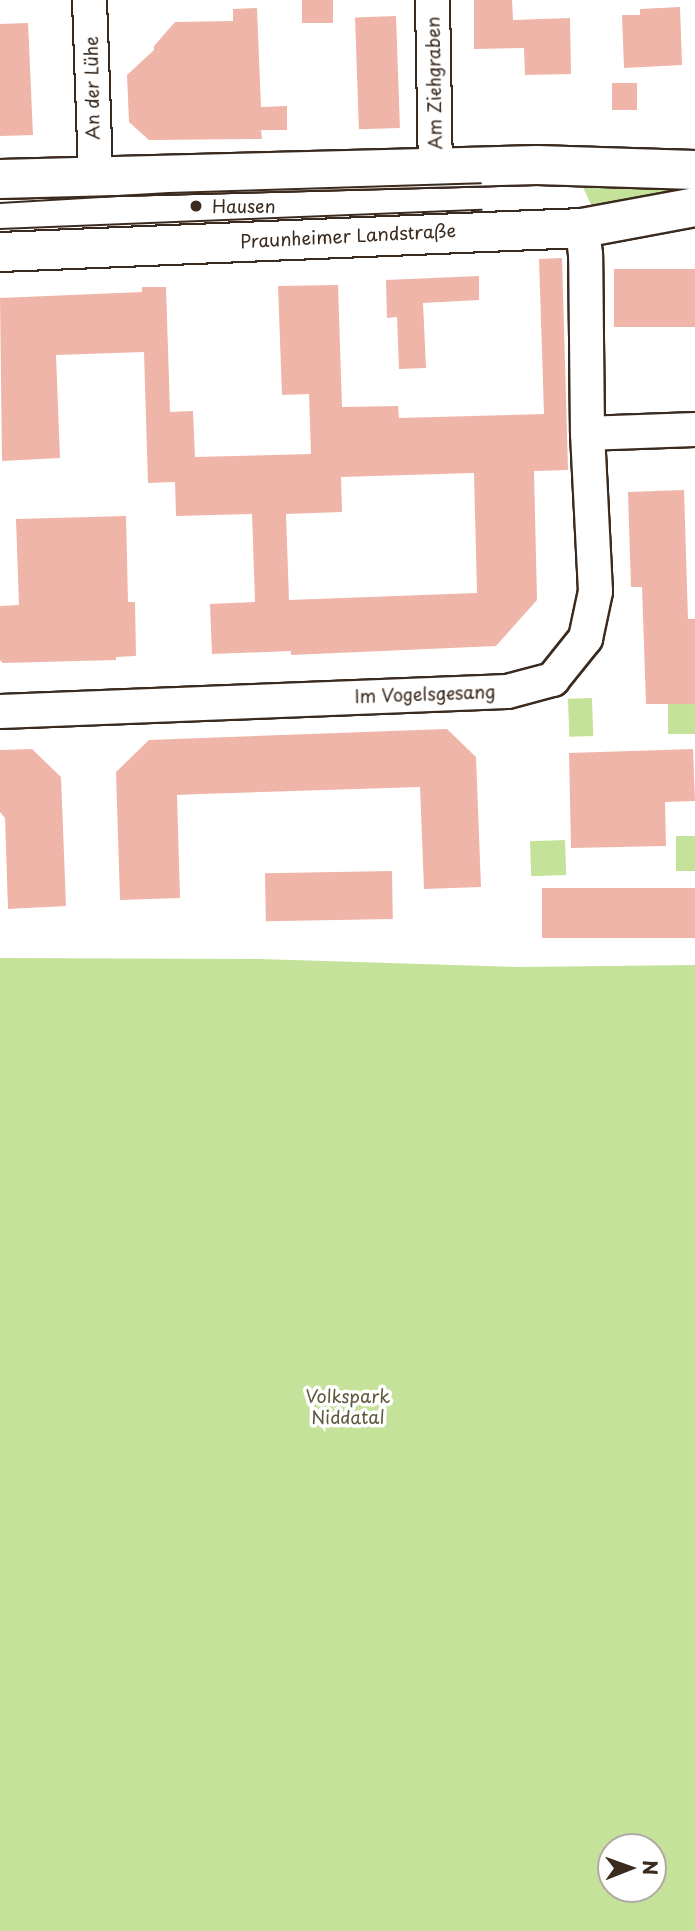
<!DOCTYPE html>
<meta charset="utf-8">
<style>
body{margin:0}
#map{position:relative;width:695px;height:1931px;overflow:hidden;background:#fff;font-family:"Playpen Sans",sans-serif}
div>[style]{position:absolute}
.green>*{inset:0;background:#c5e29a;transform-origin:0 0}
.building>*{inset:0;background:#efb5a8;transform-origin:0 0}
.roads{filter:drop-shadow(2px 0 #3b2a1e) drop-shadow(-2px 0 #3b2a1e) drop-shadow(0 2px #3b2a1e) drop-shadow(0 -2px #3b2a1e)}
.street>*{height:33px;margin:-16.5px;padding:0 16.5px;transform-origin:16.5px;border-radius:16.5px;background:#fff}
.secondary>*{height:38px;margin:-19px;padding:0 19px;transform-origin:19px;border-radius:19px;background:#fff}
.tram>*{height:2px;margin:-1px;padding:0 1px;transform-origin:1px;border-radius:1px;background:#3b2a1e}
.dots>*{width:19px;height:19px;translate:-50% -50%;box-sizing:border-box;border:4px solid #fff;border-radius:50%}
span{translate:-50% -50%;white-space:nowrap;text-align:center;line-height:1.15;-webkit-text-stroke:7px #fff;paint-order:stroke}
.street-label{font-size:18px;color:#3b2a1e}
.poi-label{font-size:18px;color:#3b2a1e}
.left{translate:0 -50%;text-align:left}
.park-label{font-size:18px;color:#5e583d}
.north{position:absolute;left:597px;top:1833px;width:70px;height:70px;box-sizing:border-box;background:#fff;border:2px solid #b1aaa5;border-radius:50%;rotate:89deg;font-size:19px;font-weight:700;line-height:28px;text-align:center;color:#3b2a1e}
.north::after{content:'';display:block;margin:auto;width:24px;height:32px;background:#3b2a1e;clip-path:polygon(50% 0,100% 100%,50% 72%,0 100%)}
</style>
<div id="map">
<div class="green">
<div style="clip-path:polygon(695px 177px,695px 199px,593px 209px,581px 183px)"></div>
<div style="left:695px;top:695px;width:39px;height:27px;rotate:90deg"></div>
<div style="left:592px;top:698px;width:38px;height:24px;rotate:88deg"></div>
<div style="left:676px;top:836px;width:19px;height:35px"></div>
<div style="left:565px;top:840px;width:35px;height:35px;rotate:88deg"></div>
<div style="clip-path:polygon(evenodd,0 958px,260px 959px,516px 967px,695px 965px,695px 1931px,0 1931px,0 958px,611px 1847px,653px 1847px,653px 1889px,611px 1889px,611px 1847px)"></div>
</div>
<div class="building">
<div style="left:302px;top:0;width:31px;height:23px"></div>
<div style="clip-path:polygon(474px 0,512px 0,513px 20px,570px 18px,571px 74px,525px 75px,524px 48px,474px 49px)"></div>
<div style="clip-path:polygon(680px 7px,682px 65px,624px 68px,622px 15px,640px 15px,640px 9px)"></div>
<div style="clip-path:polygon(257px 8px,261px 107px,287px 106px,287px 130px,261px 130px,262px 139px,149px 140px,129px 122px,127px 75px,154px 50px,154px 46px,175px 22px,233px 21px,233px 9px)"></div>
<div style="left:396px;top:16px;width:112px;height:41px;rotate:88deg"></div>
<div style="clip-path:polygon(28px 23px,33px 135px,0 136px,0 24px)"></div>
<div style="left:637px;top:83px;width:27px;height:25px;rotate:90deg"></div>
<div style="clip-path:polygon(evenodd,562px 258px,568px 470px,534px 471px,537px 600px,496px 646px,291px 655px,291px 651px,212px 654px,210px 604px,255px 602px,252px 514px,176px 516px,175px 482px,148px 483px,144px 352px,56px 355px,60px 458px,2px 461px,0 298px,142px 292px,142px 287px,166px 287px,170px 412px,193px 411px,195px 457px,311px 454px,309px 394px,282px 395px,278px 286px,338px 285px,342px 407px,398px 406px,399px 418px,544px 414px,539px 259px,562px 258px,474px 473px,477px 593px,289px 600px,286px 514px,342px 512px,341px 477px,474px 473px)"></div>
<div style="left:695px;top:269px;width:58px;height:81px;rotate:90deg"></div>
<div style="clip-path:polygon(479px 276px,479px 300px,423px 303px,426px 368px,399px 369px,397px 317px,387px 318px,386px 280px)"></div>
<div style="clip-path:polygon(684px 490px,688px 619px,695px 619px,695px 704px,646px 704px,642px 587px,631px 587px,628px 492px)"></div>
<div style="clip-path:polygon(126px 516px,128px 602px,135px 602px,136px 656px,116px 657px,116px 660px,3px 663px,0 660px,0 606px,19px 605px,16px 519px)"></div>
<div style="clip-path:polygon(447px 729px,476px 757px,481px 887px,424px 889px,420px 787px,201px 794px,177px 795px,180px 898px,120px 900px,116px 772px,149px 740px)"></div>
<div style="clip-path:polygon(32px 749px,61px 777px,66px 906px,8px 909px,5px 818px,0 812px,0 750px)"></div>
<div style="clip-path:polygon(693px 749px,695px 801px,665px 802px,666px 846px,571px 848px,569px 753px)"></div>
<div style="left:392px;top:871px;width:48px;height:127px;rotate:89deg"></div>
<div style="left:695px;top:888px;width:50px;height:153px;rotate:90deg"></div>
</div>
<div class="roads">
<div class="street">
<div style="left:89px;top:0;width:176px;rotate:88deg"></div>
<div style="left:432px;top:0;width:167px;rotate:89deg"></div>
<div style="left:587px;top:433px;width:108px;rotate:-2.1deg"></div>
<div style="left:0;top:711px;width:507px;rotate:-2.26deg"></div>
<div style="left:507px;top:691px;width:47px;rotate:-14.9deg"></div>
<div style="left:552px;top:679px;width:53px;rotate:-51.2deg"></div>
<div style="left:585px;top:638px;width:48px;rotate:-78deg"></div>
<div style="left:595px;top:591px;width:158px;rotate:-92.9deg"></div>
<div style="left:587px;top:433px;width:179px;rotate:-90.6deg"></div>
<div style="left:585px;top:254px;width:26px;rotate:-97deg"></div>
</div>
<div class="secondary">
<div style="left:0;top:179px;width:537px;rotate:-1.49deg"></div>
<div style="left:537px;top:165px;width:158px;rotate:1.8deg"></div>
<div style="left:0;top:252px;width:582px;rotate:-2.36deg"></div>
<div style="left:582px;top:228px;width:115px;rotate:-10.5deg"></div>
</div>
</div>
<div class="tram">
<div style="left:0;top:203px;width:169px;rotate:-3.4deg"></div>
<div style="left:169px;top:193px;width:312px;rotate:-1.8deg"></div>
<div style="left:0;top:229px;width:482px;rotate:-2.3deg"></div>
</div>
<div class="dots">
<div style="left:196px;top:206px;background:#3b2a1e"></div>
</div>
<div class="street-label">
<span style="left:434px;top:83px;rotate:-91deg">Am Ziehgraben</span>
<span style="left:92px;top:88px;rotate:-91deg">An der Lühe</span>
<span style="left:348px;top:236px;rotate:-3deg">Praunheimer Landstraße</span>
<span style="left:425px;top:694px;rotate:-2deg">Im Vogelsgesang</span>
</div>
<div class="poi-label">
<span class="left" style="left:212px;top:206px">Hausen</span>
</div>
<div class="park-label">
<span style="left:348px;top:1407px">Volkspark<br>Niddatal</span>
</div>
<div class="north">N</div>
</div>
